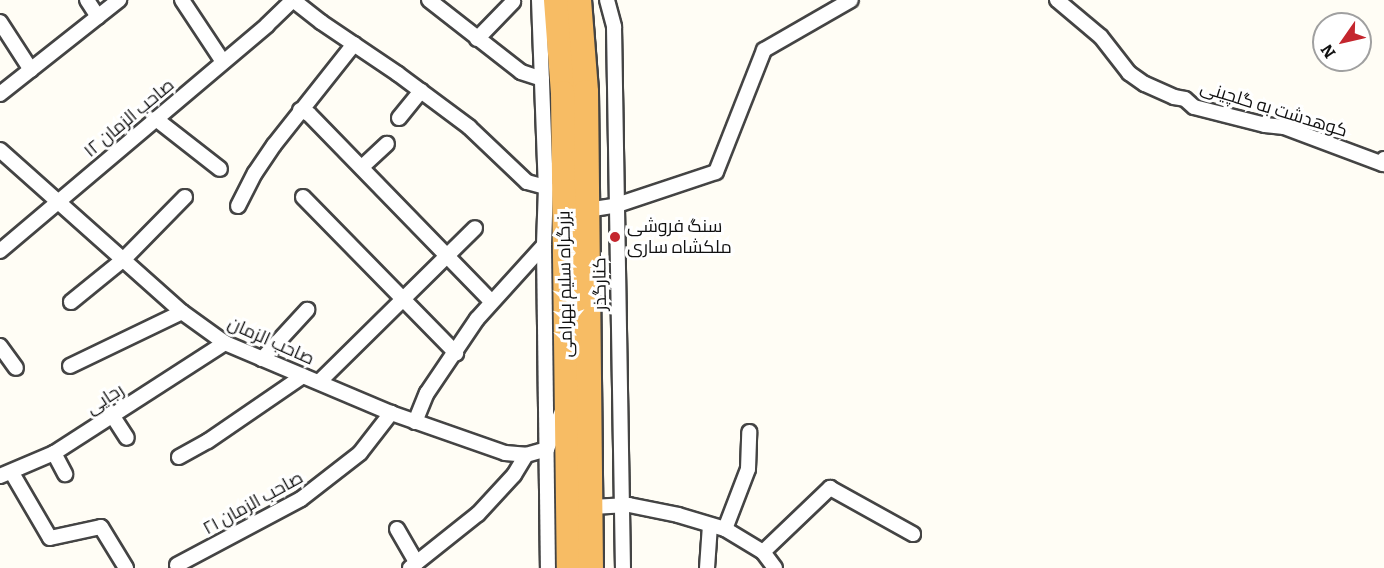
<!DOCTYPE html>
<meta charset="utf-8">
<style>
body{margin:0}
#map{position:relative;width:1384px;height:568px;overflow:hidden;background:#fffdf5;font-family:Bitter,Cairo,serif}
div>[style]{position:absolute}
.roads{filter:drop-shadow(2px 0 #444) drop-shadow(-2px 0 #444) drop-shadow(0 2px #444) drop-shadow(0 -2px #444)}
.minor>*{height:14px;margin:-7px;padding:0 7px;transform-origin:7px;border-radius:7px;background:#fff}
.trunk>*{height:24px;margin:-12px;padding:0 12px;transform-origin:12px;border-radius:12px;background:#f7bc64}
.dots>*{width:16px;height:16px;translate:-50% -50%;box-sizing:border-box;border:3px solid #fff;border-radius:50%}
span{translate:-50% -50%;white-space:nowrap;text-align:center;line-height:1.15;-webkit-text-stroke:6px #fff;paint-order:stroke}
.street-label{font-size:18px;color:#111}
.poi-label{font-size:18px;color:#111}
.left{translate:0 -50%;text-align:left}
.north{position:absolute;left:1312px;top:12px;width:60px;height:60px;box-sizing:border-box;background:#fff;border:2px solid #a0a0a0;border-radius:50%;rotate:236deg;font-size:16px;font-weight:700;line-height:24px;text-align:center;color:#111}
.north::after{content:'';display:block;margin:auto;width:21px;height:27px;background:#c4262e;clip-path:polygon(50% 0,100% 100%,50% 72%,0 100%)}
</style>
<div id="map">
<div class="roads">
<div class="minor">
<div style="left:87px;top:0;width:20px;rotate:57deg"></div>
<div style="left:182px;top:0;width:74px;rotate:56.5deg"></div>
<div style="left:293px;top:0;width:36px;rotate:38deg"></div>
<div style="left:321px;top:22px;width:93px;rotate:34deg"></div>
<div style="left:398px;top:74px;width:89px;rotate:36.7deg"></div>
<div style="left:469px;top:127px;width:80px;rotate:43.5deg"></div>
<div style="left:527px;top:182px;width:20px;rotate:15deg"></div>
<div style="left:429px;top:0;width:117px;rotate:38deg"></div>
<div style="left:521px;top:72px;width:22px;rotate:18deg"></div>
<div style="left:539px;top:0;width:187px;rotate:87.9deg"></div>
<div style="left:546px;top:187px;width:58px;rotate:92deg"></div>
<div style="left:544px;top:245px;width:323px;rotate:89.3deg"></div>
<div style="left:607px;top:0;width:28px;rotate:75deg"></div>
<div style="left:614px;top:27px;width:541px;rotate:89.05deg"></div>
<div style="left:1057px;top:0;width:57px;rotate:40.1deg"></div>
<div style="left:1101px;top:37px;width:46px;rotate:52.1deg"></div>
<div style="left:1129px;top:73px;width:19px;rotate:35deg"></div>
<div style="left:1145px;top:84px;width:32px;rotate:24deg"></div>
<div style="left:1174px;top:97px;width:11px;rotate:10deg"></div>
<div style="left:1185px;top:99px;width:12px;rotate:42deg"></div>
<div style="left:1194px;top:107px;width:73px;rotate:14.2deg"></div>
<div style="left:1265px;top:125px;width:19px;rotate:6deg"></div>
<div style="left:1284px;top:127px;width:106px;rotate:20.5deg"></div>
<div style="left:1383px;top:164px;width:5px;rotate:-79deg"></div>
<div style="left:0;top:22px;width:57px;rotate:57.1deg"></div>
<div style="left:477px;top:39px;width:52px;rotate:-45.8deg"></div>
<div style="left:0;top:94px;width:152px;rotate:-38.3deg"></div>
<div style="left:300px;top:110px;width:10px;rotate:24deg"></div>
<div style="left:309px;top:114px;width:261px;rotate:45.8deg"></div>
<div style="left:399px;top:118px;width:35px;rotate:-51deg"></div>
<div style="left:156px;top:119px;width:81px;rotate:38deg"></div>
<div style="left:0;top:150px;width:244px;rotate:41.7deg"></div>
<div style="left:182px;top:312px;width:53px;rotate:35.8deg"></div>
<div style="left:225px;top:343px;width:180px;rotate:22.9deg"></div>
<div style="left:391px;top:413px;width:121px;rotate:19.3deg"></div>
<div style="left:505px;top:453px;width:21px;rotate:5deg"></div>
<div style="left:526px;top:455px;width:22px;rotate:-16deg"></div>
<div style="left:547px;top:449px;width:41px;rotate:-68.5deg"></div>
<div style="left:362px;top:167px;width:34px;rotate:-43deg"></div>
<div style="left:303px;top:197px;width:219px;rotate:45.6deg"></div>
<div style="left:238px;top:206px;width:37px;rotate:-63deg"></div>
<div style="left:255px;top:173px;width:34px;rotate:-56deg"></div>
<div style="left:274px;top:145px;width:129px;rotate:-51.6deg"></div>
<div style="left:587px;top:210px;width:30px;rotate:-9deg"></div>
<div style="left:617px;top:205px;width:104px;rotate:-18.4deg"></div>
<div style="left:716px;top:172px;width:131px;rotate:-68.5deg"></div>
<div style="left:764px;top:50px;width:100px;rotate:-29.9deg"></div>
<div style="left:0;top:251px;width:350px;rotate:-40.2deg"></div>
<div style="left:267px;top:25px;width:36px;rotate:-44deg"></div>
<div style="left:71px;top:302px;width:68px;rotate:-39.1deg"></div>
<div style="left:124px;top:259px;width:87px;rotate:-45.5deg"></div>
<div style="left:0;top:346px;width:27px;rotate:54deg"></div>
<div style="left:262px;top:359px;width:67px;rotate:-47.4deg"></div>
<div style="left:70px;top:366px;width:124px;rotate:-25.7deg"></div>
<div style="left:319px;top:382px;width:219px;rotate:-44.6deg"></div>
<div style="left:112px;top:415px;width:27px;rotate:57deg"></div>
<div style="left:415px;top:422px;width:31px;rotate:-68deg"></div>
<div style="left:427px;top:393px;width:89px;rotate:-56deg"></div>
<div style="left:477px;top:319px;width:100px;rotate:-47.8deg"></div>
<div style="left:54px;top:453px;width:24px;rotate:62deg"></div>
<div style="left:179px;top:457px;width:33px;rotate:-29deg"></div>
<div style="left:208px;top:441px;width:115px;rotate:-34.4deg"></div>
<div style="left:12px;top:473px;width:75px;rotate:59.7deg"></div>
<div style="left:50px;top:538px;width:52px;rotate:-12.2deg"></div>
<div style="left:101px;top:527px;width:48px;rotate:58.6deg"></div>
<div style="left:0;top:476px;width:59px;rotate:-23.1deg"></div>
<div style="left:54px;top:453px;width:203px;rotate:-32.8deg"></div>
<div style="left:591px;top:507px;width:38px;rotate:-3deg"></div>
<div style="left:629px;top:505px;width:50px;rotate:11.5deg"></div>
<div style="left:678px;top:515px;width:49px;rotate:16.6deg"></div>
<div style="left:725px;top:529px;width:44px;rotate:31.2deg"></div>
<div style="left:763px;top:552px;width:20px;rotate:53deg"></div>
<div style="left:397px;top:529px;width:39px;rotate:60deg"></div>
<div style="left:725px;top:529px;width:64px;rotate:-69deg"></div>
<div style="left:748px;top:469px;width:37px;rotate:-88deg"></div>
<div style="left:763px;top:552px;width:93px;rotate:-43.7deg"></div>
<div style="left:830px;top:488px;width:95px;rotate:29deg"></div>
<div style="left:177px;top:565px;width:140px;rotate:-28deg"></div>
<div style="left:301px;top:499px;width:75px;rotate:-37.9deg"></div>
<div style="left:360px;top:453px;width:51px;rotate:-52.2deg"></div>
<div style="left:410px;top:568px;width:87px;rotate:-38.5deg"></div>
<div style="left:478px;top:514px;width:53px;rotate:-47.3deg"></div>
<div style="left:514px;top:475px;width:23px;rotate:-59deg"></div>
<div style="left:707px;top:568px;width:43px;rotate:-86deg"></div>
</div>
<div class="trunk">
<div style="left:556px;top:0;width:93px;rotate:85.7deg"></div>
<div style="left:563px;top:93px;width:475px;rotate:89.3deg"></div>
<div style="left:579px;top:0;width:92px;rotate:85.6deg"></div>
<div style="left:586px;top:92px;width:476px;rotate:89.4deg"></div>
</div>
</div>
<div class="dots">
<div style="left:615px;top:237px;background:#c4262e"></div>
</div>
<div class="street-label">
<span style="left:1274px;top:109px;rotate:17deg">کوهدشت به گلچینی</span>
<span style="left:129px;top:118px;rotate:-40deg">صاحب الزمان ۱۲</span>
<span style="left:565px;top:284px;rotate:-91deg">بزرگراه سلیم بهرامی</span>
<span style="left:600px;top:284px;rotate:-91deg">کنارگذر</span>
<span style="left:271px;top:341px;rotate:24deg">صاحب الزمان</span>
<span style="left:105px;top:399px;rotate:-33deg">رجایی</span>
<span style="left:253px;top:503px;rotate:-29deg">صاحب الزمان ۲۱</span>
</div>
<div class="poi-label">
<span class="left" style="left:627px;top:237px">سنگ فروشی<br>ملکشاه ساری</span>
</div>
<div class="north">N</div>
</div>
